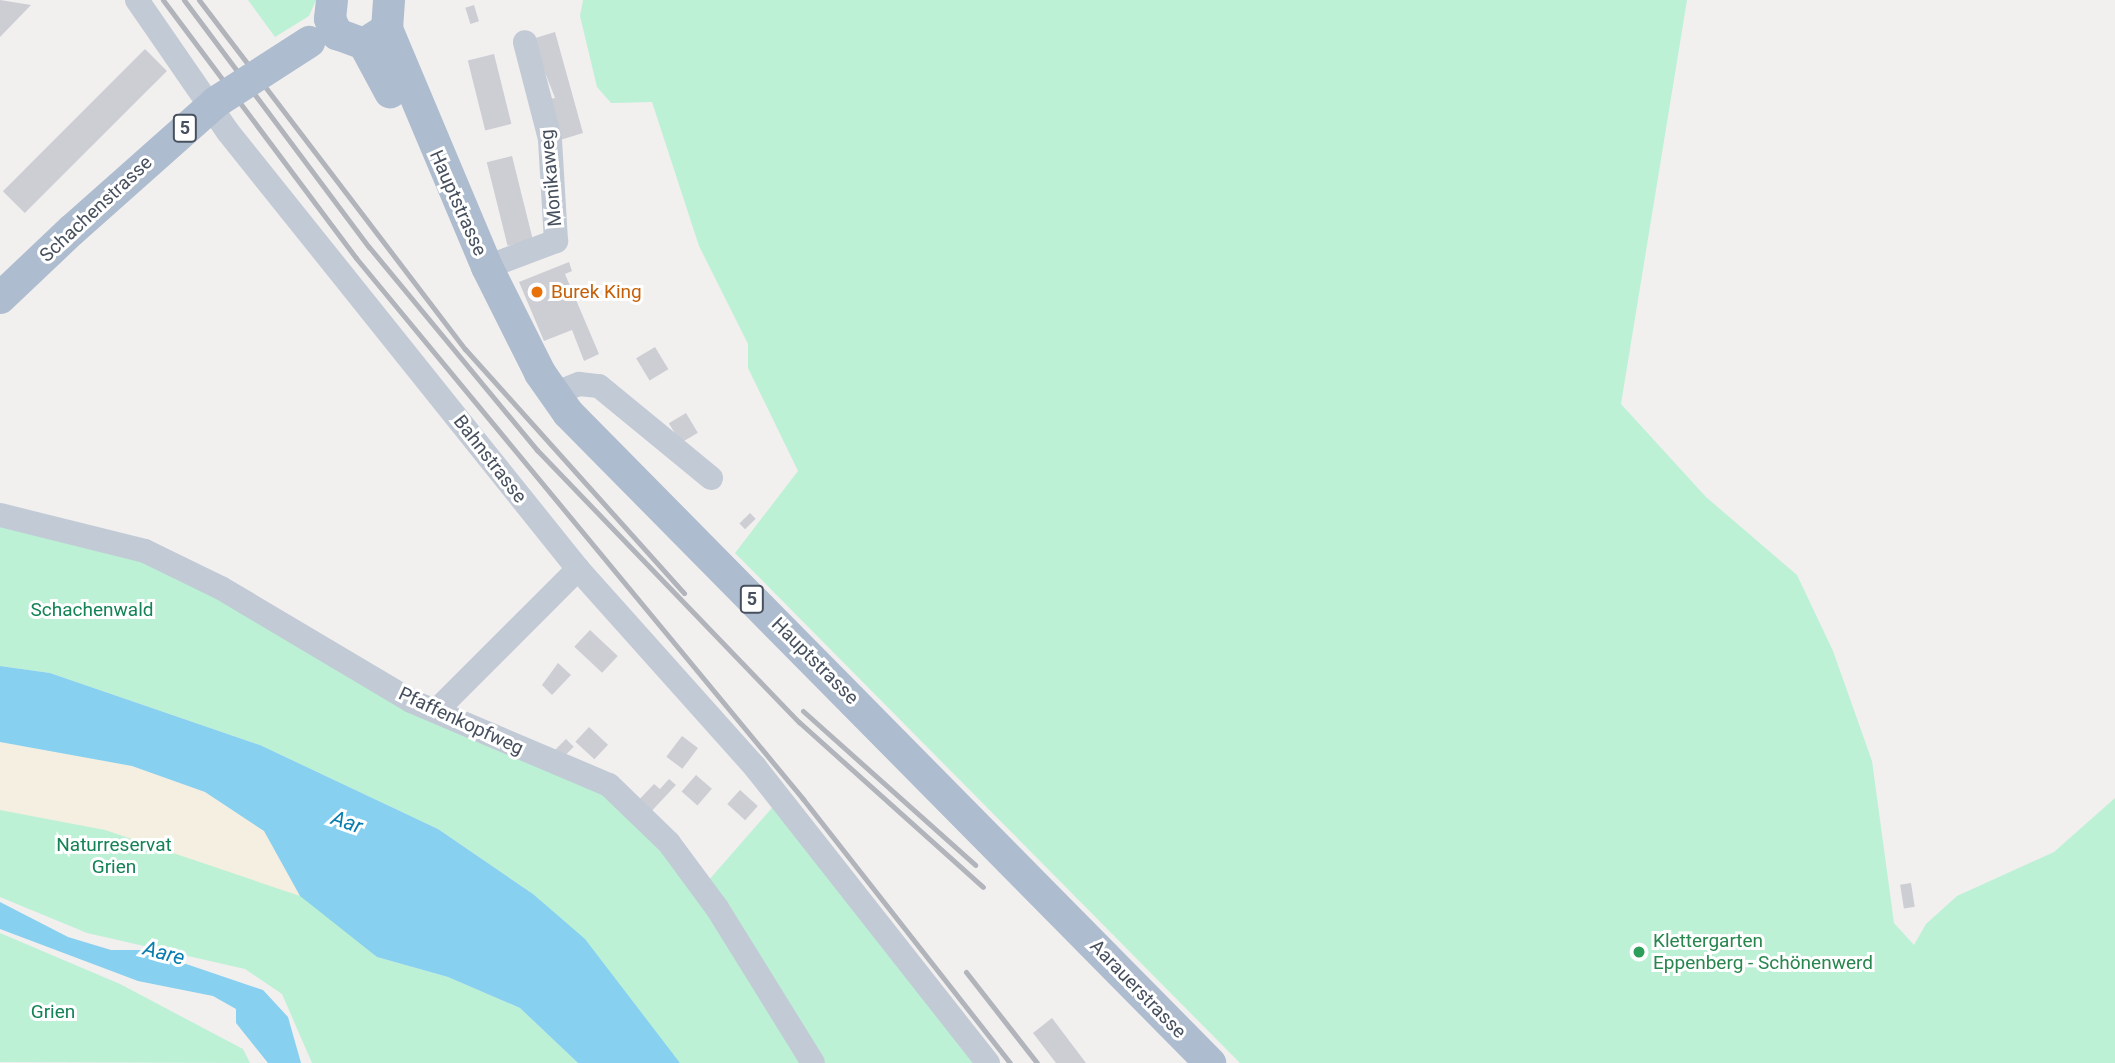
<!DOCTYPE html>
<meta charset="utf-8">
<style>
body{margin:0}
#map{position:relative;width:2115px;height:1063px;overflow:hidden;background:#f2efef;font-family:Roboto,sans-serif}
div>[style]{position:absolute}
.green>*{inset:0;background:#bcf1d6}
.sand>*{inset:0;background:#f4efe0}
.water>*{inset:0;background:#88d0ef}
.building>*{inset:0;background:#ccced4;transform-origin:0 0}
.minor>*{height:24px;margin:-12px;padding:0 12px;transform-origin:12px;border-radius:12px;background:#c2cad5}
.major>*{height:32px;margin:-16px;padding:0 16px;transform-origin:16px;border-radius:16px;background:#aebccf}
.rail>*{height:5px;margin:-2.5px;padding:0 2.5px;transform-origin:2.5px;border-radius:2.5px;background:#b1b4ba}
.major-bridge>*{height:32px;margin:-16px;padding:0 16px;transform-origin:16px;border-radius:16px;background:#aebccf}
.dots>*{width:19px;height:19px;translate:-50% -50%;box-sizing:border-box;border:4px solid #fff;border-radius:50%}
span{translate:-50% -50%;white-space:nowrap;text-align:center;line-height:1.15;-webkit-text-stroke:6px #fff;paint-order:stroke}
.shield-label span{padding:2px 5px;background:#fff;border:2px solid;border-radius:5px;-webkit-text-stroke-width:0}
.shield-label{font-size:18px;color:#47505e;font-weight:700}
.street-label{font-size:19px;color:#47505e}
.food-label{font-size:19px;color:#c56008}
.left{translate:0 -50%;text-align:left}
.park-label{font-size:19px;color:#138356}
.leisure-label{font-size:19px;color:#27864d}
.water-label{font-size:21px;color:#077db0;font-style:italic}
</style>
<div id="map">
<div class="green">
<div style="clip-path:polygon(248px 0,316px 0,309px 16px,275px 37px)"></div>
<div style="clip-path:polygon(583px 0,1687px 0,1621px 404px,1706px 497px,1797px 575px,1833px 651px,1872px 761px,1894px 923px,1914px 945px,1926px 924px,1957px 896px,2054px 852px,2115px 798px,2115px 1063px,1240px 1063px,735px 553px,798px 471px,748px 368px,748px 344px,699px 246px,652px 102px,611px 103px,597px 87px,580px 16px)"></div>
<div style="clip-path:polygon(0 515px,114px 540px,411px 701px,585px 778px,661px 843px,806px 1063px,680px 1063px,533px 894px,438px 829px,260px 745px,50px 673px,0 666px)"></div>
<div style="clip-path:polygon(0 755px,121px 774px,347px 927px,377px 957px,448px 977px,520px 1008px,578px 1063px,312px 1063px,282px 994px,245px 969px,87px 933px,0 897px)"></div>
<div style="clip-path:polygon(778px 801px,980px 1063px,817px 1063px,708px 881px)"></div>
<div style="clip-path:polygon(0 933px,120px 984px,243px 1049px,250px 1063px,0 1062px)"></div>
</div>
<div class="sand">
<div style="clip-path:polygon(0 742px,132px 766px,205px 792px,264px 831px,300px 896px,105px 830px,0 810px)"></div>
</div>
<div class="water">
<div style="clip-path:polygon(0 666px,50px 673px,260px 745px,438px 829px,533px 894px,585px 939px,680px 1063px,578px 1063px,520px 1008px,448px 977px,377px 957px,300px 896px,264px 831px,205px 792px,132px 766px,0 742px)"></div>
<div style="clip-path:polygon(0 902px,68px 937px,111px 950px,145px 950px,263px 990px,288px 1017px,301px 1063px,268px 1063px,236px 1023px,236px 1009px,213px 996px,138px 981px,0 929px)"></div>
</div>
<div class="building">
<div style="clip-path:polygon(0 0,31px 5px,0 37px)"></div>
<div style="left:474px;top:5px;width:17px;height:9px;rotate:73deg"></div>
<div style="clip-path:polygon(555px 32px,583px 133px,560px 140px,549px 99px,555px 98px,532px 39px)"></div>
<div style="left:145px;top:49px;width:31px;height:201px;rotate:45deg"></div>
<div style="left:494px;top:54px;width:72px;height:27px;rotate:76deg"></div>
<div style="left:512px;top:156px;width:86px;height:26px;rotate:76deg"></div>
<div style="clip-path:polygon(569px 262px,572px 271px,565px 274px,599px 354px,584px 361px,572px 330px,544px 341px,519px 282px)"></div>
<div style="left:655px;top:347px;width:26px;height:22px;rotate:59deg"></div>
<div style="left:686px;top:413px;width:23px;height:20px;rotate:59deg"></div>
<div style="left:750px;top:513px;width:8px;height:15px;rotate:45deg"></div>
<div style="left:590px;top:630px;width:38px;height:23px;rotate:43deg"></div>
<div style="clip-path:polygon(558px 663px,571px 675px,552px 695px,542px 685px)"></div>
<div style="left:589px;top:727px;width:26px;height:20px;rotate:43deg"></div>
<div style="left:682px;top:736px;width:20px;height:26px;rotate:37deg"></div>
<div style="left:566px;top:739px;width:11px;height:17px;rotate:45deg"></div>
<div style="left:696px;top:775px;width:21px;height:22px;rotate:41deg"></div>
<div style="clip-path:polygon(669px 779px,676px 785px,647px 816px,635px 804px,654px 784px,660px 789px)"></div>
<div style="left:740px;top:790px;width:24px;height:19px;rotate:42deg"></div>
<div style="left:1911px;top:883px;width:24px;height:11px;rotate:81deg"></div>
<div style="clip-path:polygon(1052px 1018px,1086px 1063px,1056px 1063px,1033px 1033px)"></div>
</div>
<div class="minor">
<div style="left:137px;top:0;width:160px;rotate:55.4deg"></div>
<div style="left:228px;top:132px;width:560px;rotate:51.31deg"></div>
<div style="left:578px;top:569px;width:266px;rotate:48.2deg"></div>
<div style="left:755px;top:767px;width:377px;rotate:51.8deg"></div>
<div style="left:487px;top:267px;width:74px;rotate:-20.6deg"></div>
<div style="left:556px;top:241px;width:102px;rotate:-93.4deg"></div>
<div style="left:550px;top:139px;width:100px;rotate:-104.5deg"></div>
<div style="left:554px;top:394px;width:27px;rotate:-22deg"></div>
<div style="left:579px;top:384px;width:20px;rotate:6deg"></div>
<div style="left:599px;top:386px;width:145px;rotate:39.4deg"></div>
<div style="left:0;top:515px;width:149px;rotate:13.9deg"></div>
<div style="left:145px;top:551px;width:85px;rotate:26deg"></div>
<div style="left:221px;top:588px;width:221px;rotate:30.7deg"></div>
<div style="left:411px;top:701px;width:215px;rotate:23deg"></div>
<div style="left:609px;top:785px;width:83px;rotate:44deg"></div>
<div style="left:669px;top:843px;width:81px;rotate:53.6deg"></div>
<div style="left:717px;top:908px;width:182px;rotate:58.2deg"></div>
<div style="left:436px;top:711px;width:201px;rotate:-45deg"></div>
</div>
<div class="major">
<div style="left:332px;top:0;width:19px;rotate:96deg"></div>
<div style="left:330px;top:19px;width:17px;rotate:65deg"></div>
<div style="left:337px;top:34px;width:29px;rotate:20deg"></div>
<div style="left:364px;top:44px;width:27px;rotate:-33deg"></div>
<div style="left:387px;top:29px;width:29px;rotate:-86deg"></div>
<div style="left:387px;top:29px;width:258px;rotate:67.2deg"></div>
<div style="left:487px;top:267px;width:119px;rotate:63.4deg"></div>
<div style="left:540px;top:373px;width:49px;rotate:55deg"></div>
<div style="left:568px;top:413px;width:914px;rotate:45.35deg"></div>
<div style="left:364px;top:44px;width:55px;rotate:61.6deg"></div>
<div style="left:0;top:298px;width:99px;rotate:-43.4deg"></div>
</div>
<div class="rail">
<div style="left:163px;top:0;width:322px;rotate:53.2deg"></div>
<div style="left:356px;top:258px;width:702px;rotate:50.43deg"></div>
<div style="left:803px;top:799px;width:335px;rotate:51.9deg"></div>
<div style="left:184px;top:0;width:309px;rotate:53.2deg"></div>
<div style="left:369px;top:247px;width:264px;rotate:50.4deg"></div>
<div style="left:537px;top:450px;width:378px;rotate:46.1deg"></div>
<div style="left:799px;top:722px;width:247px;rotate:41.9deg"></div>
<div style="left:199px;top:0;width:439px;rotate:52.7deg"></div>
<div style="left:465px;top:349px;width:328px;rotate:48.1deg"></div>
<div style="left:803px;top:711px;width:231px;rotate:41.8deg"></div>
<div style="left:966px;top:972px;width:115px;rotate:52deg"></div>
</div>
<div class="major-bridge">
<div style="left:72px;top:230px;width:193px;rotate:-41.6deg"></div>
<div style="left:216px;top:102px;width:111px;rotate:-32.8deg"></div>
</div>
<div class="dots">
<div style="left:537px;top:292px;background:#e8710a"></div>
<div style="left:1639px;top:952px;background:#2e9e5b"></div>
</div>
<div class="shield-label">
<span style="left:185px;top:128px">5</span>
<span style="left:752px;top:599px">5</span>
</div>
<div class="street-label">
<span style="left:551px;top:178px;rotate:-95deg">Monikaweg</span>
<span style="left:458px;top:203px;rotate:66deg">Hauptstrasse</span>
<span style="left:96px;top:209px;rotate:-43deg">Schachenstrasse</span>
<span style="left:490px;top:459px;rotate:52deg">Bahnstrasse</span>
<span style="left:815px;top:661px;rotate:45deg">Hauptstrasse</span>
<span style="left:461px;top:721px;rotate:25deg">Pfaffenkopfweg</span>
<span style="left:1138px;top:989px;rotate:46deg">Aarauerstrasse</span>
</div>
<div class="food-label">
<span class="left" style="left:551px;top:292px">Burek King</span>
</div>
<div class="park-label">
<span style="left:92px;top:610px">Schachenwald</span>
<span style="left:114px;top:856px">Naturreservat<br>Grien</span>
<span style="left:53px;top:1012px">Grien</span>
</div>
<div class="leisure-label">
<span class="left" style="left:1653px;top:952px">Klettergarten<br>Eppenberg - Schönenwerd</span>
</div>
<div class="water-label">
<span style="left:347px;top:822px;rotate:19deg">Aar</span>
<span style="left:164px;top:953px;rotate:15deg">Aare</span>
</div>
</div>
